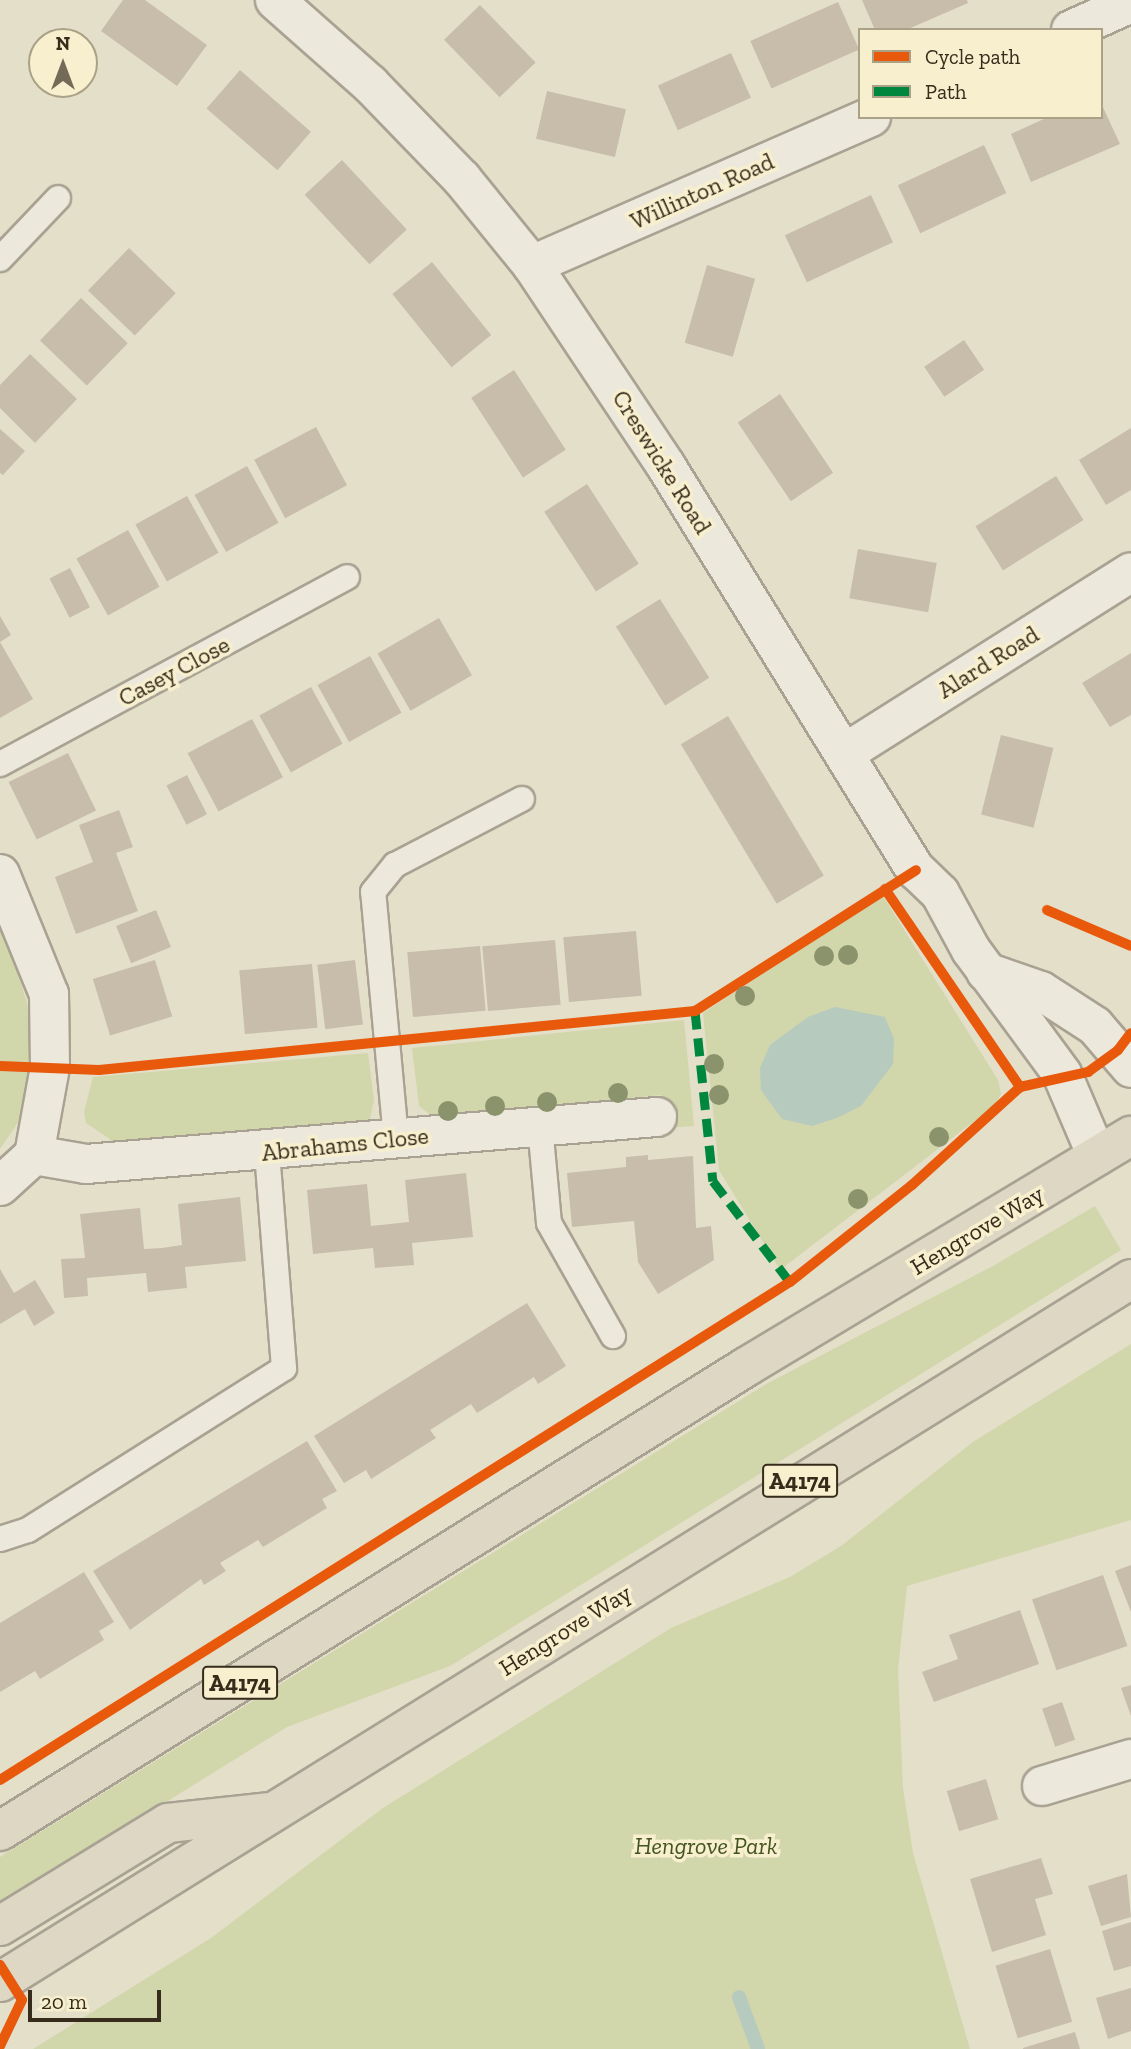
<!DOCTYPE html>
<style>
body{margin:0}
#map{position:relative;width:1131px;height:2049px;overflow:hidden;background:#e4dfc9;font-family:"Zilla Slab",serif}
div>[style]{position:absolute}
.green>*{inset:0;background:#d1d6ab}
.water>*{inset:0;background:#b6cabe}
.stream>*{height:14px;margin:-7px;padding:0 7px;transform-origin:7px;border-radius:7px;background:#b6cabe}
.building>*{inset:0;background:#c8bdaa;transform-origin:0 0}
.roads{filter:drop-shadow(2px 0 #a9a293) drop-shadow(-2px 0 #a9a293) drop-shadow(0 2px #a9a293) drop-shadow(0 -2px #a9a293)}
.service>*{height:24px;margin:-12px;padding:0 12px;transform-origin:12px;border-radius:12px;background:#ece8db}
.minor>*{height:38px;margin:-19px;padding:0 19px;transform-origin:19px;border-radius:19px;background:#ece8db}
.trunk>*{height:38px;margin:-19px;padding:0 19px;transform-origin:19px;border-radius:19px;background:#ddd7c3}
.quiet>*{height:9px;margin-top:-4.5px;transform-origin:0;background:repeating-linear-gradient(90deg,#00873e 0 18px,transparent 0 27px)}
.cycleway>*{height:10px;margin:-5px;padding:0 5px;transform-origin:5px;border-radius:5px;background:#e8590c}
.trees>*{width:20px;height:20px;margin:-10px;border-radius:50%;background:#8b936d}
span{translate:-50% -50%;white-space:nowrap;text-align:center;line-height:1.15;-webkit-text-stroke:7px #f7efce;paint-order:stroke}
.shield-label span{padding:2px 5px;background:#f7efce;border:2px solid;border-radius:5px;-webkit-text-stroke-width:0}
.shield-label{font-size:23px;color:#372b1b;font-weight:700}
.street-label{font-size:24px;color:#372b1b}
.park-label{font-size:24px;color:#435421;font-style:italic}
.legend{position:absolute;left:858px;top:28px;width:245px;height:91px;box-sizing:border-box;background:#f7efce;border:2px solid #aaa186;margin:0;padding:9px 12px;list-style:none;font-size:21px;color:#372b1b}
.legend li{display:flex;align-items:center;gap:14px;height:35px}
.legend b{width:35px;border:2px solid #aaa186}
.north{position:absolute;left:28px;top:28px;width:70px;height:70px;box-sizing:border-box;background:#f7efce;border:2px solid #aaa186;border-radius:50%;rotate:0deg;font-size:19px;font-weight:700;line-height:28px;text-align:center;color:#372b1b}
.north::after{content:'';display:block;margin:auto;width:24px;height:32px;background:#746a58;clip-path:polygon(50% 0,100% 100%,50% 72%,0 100%)}
.scale{position:absolute;left:28px;top:1990px;width:133px;height:32px;box-sizing:border-box;border:4px solid #372b1b;border-top:0;padding-left:9px;font-size:21px;line-height:24px;white-space:nowrap;color:#372b1b;-webkit-text-stroke:5px #f7efce;paint-order:stroke}
</style>
<div id="map">
<div class="green">
<div style="clip-path:polygon(883px 896px,998px 1080px,1001px 1094px,994px 1106px,780px 1270px,719px 1170px,703px 1013px)"></div>
<div style="clip-path:polygon(0 913px,32px 1020px,29px 1090px,17px 1124px,0 1149px)"></div>
<div style="clip-path:polygon(684px 1020px,694px 1126px,665px 1128px,661px 1095px,433px 1117px,419px 1106px,412px 1048px)"></div>
<div style="clip-path:polygon(368px 1053px,374px 1100px,369px 1123px,110px 1151px,110px 1139px,86px 1123px,84px 1112px,93px 1077px)"></div>
<div style="clip-path:polygon(1095px 1206px,1121px 1250px,450px 1666px,287px 1727px,0 1905px,0 1857px,768px 1383px,993px 1266px)"></div>
<div style="clip-path:polygon(1131px 1344px,1131px 1520px,907px 1586px,898px 1669px,903px 1788px,913px 1853px,970px 2049px,33px 2049px,211px 1938px,383px 1808px,671px 1628px,790px 1577px,841px 1546px,973px 1442px)"></div>
</div>
<div class="water">
<div style="clip-path:polygon(835px 1007px,885px 1017px,894px 1039px,893px 1064px,861px 1106px,837px 1118px,812px 1126px,782px 1119px,761px 1090px,760px 1068px,770px 1045px,808px 1017px)"></div>
</div>
<div class="stream">
<div style="left:739px;top:1997px;width:55px;rotate:69.9deg"></div>
</div>
<div class="building">
<div style="clip-path:polygon(123px 0,145px 0,207px 45px,177px 86px,101px 31px)"></div>
<div style="clip-path:polygon(862px 0,967px 0,968px 3px,906px 30px,875px 30px)"></div>
<div style="left:838px;top:2px;width:52px;height:96px;rotate:66deg"></div>
<div style="left:480px;top:5px;width:80px;height:50px;rotate:46deg"></div>
<div style="left:731px;top:53px;width:49px;height:80px;rotate:66deg"></div>
<div style="left:240px;top:70px;width:94px;height:51px;rotate:41deg"></div>
<div style="left:547px;top:91px;width:81px;height:49px;rotate:13deg"></div>
<div style="clip-path:polygon(1101px 103px,1120px 144px,1031px 182px,1011px 134px,1048px 117px,1101px 117px)"></div>
<div style="left:984px;top:145px;width:53px;height:95px;rotate:65deg"></div>
<div style="left:342px;top:160px;width:95px;height:51px;rotate:47deg"></div>
<div style="left:871px;top:195px;width:52px;height:95px;rotate:65deg"></div>
<div style="left:129px;top:248px;width:65px;height:59px;rotate:44deg"></div>
<div style="left:432px;top:262px;width:94px;height:51px;rotate:51deg"></div>
<div style="left:707px;top:265px;width:50px;height:81px;rotate:16deg"></div>
<div style="left:81px;top:298px;width:65px;height:59px;rotate:44deg"></div>
<div style="left:964px;top:340px;width:36px;height:48px;rotate:56deg"></div>
<div style="clip-path:polygon(30px 354px,77px 399px,35px 443px,0 408px,0 385px)"></div>
<div style="left:514px;top:370px;width:95px;height:51px;rotate:57deg"></div>
<div style="left:780px;top:394px;width:95px;height:51px;rotate:56deg"></div>
<div style="left:316px;top:427px;width:66px;height:70px;rotate:62deg"></div>
<div style="clip-path:polygon(1131px 428px,1131px 490px,1106px 505px,1079px 460px)"></div>
<div style="clip-path:polygon(0 429px,25px 451px,3px 475px,0 473px)"></div>
<div style="left:247px;top:466px;width:65px;height:60px;rotate:61deg"></div>
<div style="left:1056px;top:476px;width:52px;height:95px;rotate:58deg"></div>
<div style="left:587px;top:484px;width:95px;height:51px;rotate:57deg"></div>
<div style="left:187px;top:496px;width:65px;height:59px;rotate:61deg"></div>
<div style="left:128px;top:530px;width:65px;height:59px;rotate:61deg"></div>
<div style="left:858px;top:549px;width:80px;height:50px;rotate:10deg"></div>
<div style="left:70px;top:568px;width:44px;height:23px;rotate:63deg"></div>
<div style="left:660px;top:599px;width:93px;height:52px;rotate:58deg"></div>
<div style="clip-path:polygon(0 616px,11px 635px,0 642px)"></div>
<div style="left:439px;top:618px;width:66px;height:71px;rotate:60deg"></div>
<div style="clip-path:polygon(0 642px,33px 699px,0 718px)"></div>
<div style="clip-path:polygon(1131px 653px,1131px 715px,1110px 727px,1082px 683px)"></div>
<div style="left:370px;top:656px;width:65px;height:60px;rotate:61deg"></div>
<div style="left:311px;top:687px;width:65px;height:59px;rotate:61deg"></div>
<div style="left:728px;top:716px;width:186px;height:55px;rotate:59deg"></div>
<div style="left:252px;top:719px;width:66px;height:73px;rotate:62deg"></div>
<div style="left:1001px;top:735px;width:54px;height:82px;rotate:14deg"></div>
<div style="left:68px;top:753px;width:64px;height:66px;rotate:64deg"></div>
<div style="left:187px;top:775px;width:44px;height:23px;rotate:63deg"></div>
<div style="clip-path:polygon(119px 810px,133px 847px,116px 853px,138px 911px,76px 934px,55px 877px,93px 862px,79px 825px)"></div>
<div style="left:156px;top:910px;width:40px;height:43px;rotate:68deg"></div>
<div style="left:636px;top:931px;width:65px;height:73px;rotate:85deg"></div>
<div style="left:555px;top:940px;width:65px;height:73px;rotate:85deg"></div>
<div style="left:480px;top:946px;width:65px;height:73px;rotate:85deg"></div>
<div style="left:155px;top:960px;width:59px;height:65px;rotate:73deg"></div>
<div style="left:355px;top:960px;width:65px;height:38px;rotate:83deg"></div>
<div style="left:312px;top:964px;width:64px;height:73px;rotate:85deg"></div>
<div style="clip-path:polygon(648px 1155px,648px 1160px,693px 1156px,696px 1228px,711px 1226px,714px 1260px,658px 1294px,638px 1262px,634px 1221px,572px 1227px,567px 1173px,626px 1167px,626px 1157px)"></div>
<div style="clip-path:polygon(466px 1173px,473px 1237px,412px 1243px,414px 1265px,375px 1268px,373px 1248px,313px 1254px,307px 1190px,367px 1184px,371px 1226px,409px 1222px,405px 1180px)"></div>
<div style="clip-path:polygon(240px 1197px,246px 1261px,185px 1267px,187px 1288px,167px 1290px,148px 1292px,146px 1273px,87px 1278px,88px 1296px,64px 1298px,61px 1259px,85px 1258px,80px 1214px,140px 1208px,144px 1249px,162px 1248px,182px 1245px,178px 1204px)"></div>
<div style="clip-path:polygon(0 1269px,14px 1293px,35px 1280px,55px 1313px,34px 1326px,25px 1309px,0 1324px)"></div>
<div style="clip-path:polygon(527px 1303px,566px 1366px,538px 1384px,534px 1377px,477px 1413px,471px 1404px,430px 1430px,436px 1438px,371px 1479px,366px 1470px,344px 1483px,314px 1436px)"></div>
<div style="clip-path:polygon(307px 1441px,337px 1491px,322px 1499px,327px 1508px,263px 1547px,258px 1540px,220px 1563px,226px 1571px,204px 1585px,201px 1579px,130px 1630px,93px 1571px)"></div>
<div style="clip-path:polygon(1131px 1565px,1131px 1612px,1115px 1571px)"></div>
<div style="clip-path:polygon(84px 1572px,114px 1622px,99px 1631px,104px 1640px,40px 1679px,35px 1671px,0 1692px,0 1623px)"></div>
<div style="left:1103px;top:1575px;width:75px;height:75px;rotate:71deg"></div>
<div style="clip-path:polygon(1020px 1610px,1039px 1664px,934px 1702px,922px 1672px,958px 1659px,949px 1635px)"></div>
<div style="clip-path:polygon(1131px 1685px,1131px 1716px,1121px 1688px)"></div>
<div style="left:1062px;top:1702px;width:40px;height:21px;rotate:71deg"></div>
<div style="left:986px;top:1779px;width:42px;height:41px;rotate:73deg"></div>
<div style="clip-path:polygon(1041px 1858px,1053px 1894px,1035px 1899px,1046px 1935px,992px 1952px,970px 1879px)"></div>
<div style="clip-path:polygon(1127px 1874px,1131px 1917px,1101px 1926px,1088px 1886px)"></div>
<div style="clip-path:polygon(1131px 1922px,1131px 1966px,1114px 1971px,1102px 1931px)"></div>
<div style="left:1050px;top:1949px;width:76px;height:57px;rotate:73deg"></div>
<div style="clip-path:polygon(1131px 1988px,1131px 2031px,1108px 2039px,1096px 1998px)"></div>
<div style="clip-path:polygon(1075px 2032px,1080px 2049px,1023px 2049px,1023px 2048px)"></div>
</div>
<div class="roads">
<div class="service">
<div style="left:0;top:259px;width:84px;rotate:-46.4deg"></div>
<div style="left:0;top:764px;width:394px;rotate:-28.3deg"></div>
<div style="left:540px;top:1126px;width:97px;rotate:84.7deg"></div>
<div style="left:549px;top:1223px;width:130px;rotate:60.5deg"></div>
<div style="left:396px;top:1138px;width:247px;rotate:-95.3deg"></div>
<div style="left:373px;top:892px;width:35px;rotate:-51deg"></div>
<div style="left:395px;top:865px;width:143px;rotate:-27.5deg"></div>
<div style="left:0;top:1539px;width:29px;rotate:-18deg"></div>
<div style="left:28px;top:1530px;width:303px;rotate:-32.3deg"></div>
<div style="left:284px;top:1368px;width:217px;rotate:-94.5deg"></div>
</div>
<div class="minor">
<div style="left:275px;top:0;width:127px;rotate:41.5deg"></div>
<div style="left:370px;top:84px;width:132px;rotate:45.9deg"></div>
<div style="left:462px;top:179px;width:111px;rotate:50.9deg"></div>
<div style="left:532px;top:265px;width:242px;rotate:56.3deg"></div>
<div style="left:666px;top:466px;width:475px;rotate:58.3deg"></div>
<div style="left:916px;top:870px;width:33px;rotate:44deg"></div>
<div style="left:940px;top:893px;width:65px;rotate:61.5deg"></div>
<div style="left:971px;top:950px;width:154px;rotate:53.7deg"></div>
<div style="left:1062px;top:1074px;width:89px;rotate:66.9deg"></div>
<div style="left:1071px;top:30px;width:66px;rotate:-24.2deg"></div>
<div style="left:532px;top:265px;width:370px;rotate:-23.6deg"></div>
<div style="left:845px;top:753px;width:338px;rotate:-32.3deg"></div>
<div style="left:0;top:874px;width:130px;rotate:67.8deg"></div>
<div style="left:49px;top:994px;width:73px;rotate:89.2deg"></div>
<div style="left:50px;top:1067px;width:89px;rotate:100.3deg"></div>
<div style="left:34px;top:1155px;width:46px;rotate:137.6deg"></div>
<div style="left:986px;top:972px;width:58px;rotate:19.1deg"></div>
<div style="left:1041px;top:991px;width:64px;rotate:32.9deg"></div>
<div style="left:1095px;top:1026px;width:55px;rotate:49.4deg"></div>
<div style="left:34px;top:1155px;width:53px;rotate:9.8deg"></div>
<div style="left:86px;top:1164px;width:573px;rotate:-4.71deg"></div>
<div style="left:1042px;top:1786px;width:93px;rotate:-16.9deg"></div>
</div>
<div class="trunk">
<div style="left:0;top:1831px;width:879px;rotate:-31.88deg"></div>
<div style="left:746px;top:1367px;width:449px;rotate:-31deg"></div>
<div style="left:0;top:1926px;width:197px;rotate:-31.5deg"></div>
<div style="left:168px;top:1823px;width:103px;rotate:-6.2deg"></div>
<div style="left:0;top:1982px;width:1332px;rotate:-31.86deg"></div>
</div>
</div>
<div class="quiet">
<div style="left:695px;top:1011px;width:171px;rotate:84deg"></div>
<div style="left:713px;top:1181px;width:127px;rotate:52.7deg"></div>
</div>
<div class="cycleway">
<div style="left:885px;top:889px;width:240px;rotate:55.7deg"></div>
<div style="left:1047px;top:910px;width:91px;rotate:23.2deg"></div>
<div style="left:0;top:1066px;width:99px;rotate:2.3deg"></div>
<div style="left:99px;top:1070px;width:599px;rotate:-5.65deg"></div>
<div style="left:695px;top:1011px;width:262px;rotate:-32.5deg"></div>
<div style="left:0;top:1780px;width:934px;rotate:-32.23deg"></div>
<div style="left:790px;top:1282px;width:156px;rotate:-38.5deg"></div>
<div style="left:912px;top:1185px;width:146px;rotate:-42.2deg"></div>
<div style="left:1020px;top:1087px;width:70px;rotate:-12.4deg"></div>
<div style="left:1088px;top:1072px;width:37px;rotate:-36deg"></div>
<div style="left:1118px;top:1050px;width:21px;rotate:-53deg"></div>
<div style="left:0;top:1965px;width:41px;rotate:57.8deg"></div>
<div style="left:22px;top:2000px;width:51px;rotate:115.6deg"></div>
</div>
<div class="trees">
<div style="left:848px;top:955px"></div>
<div style="left:824px;top:956px"></div>
<div style="left:745px;top:996px"></div>
<div style="left:714px;top:1064px"></div>
<div style="left:618px;top:1093px"></div>
<div style="left:719px;top:1095px"></div>
<div style="left:547px;top:1102px"></div>
<div style="left:495px;top:1106px"></div>
<div style="left:448px;top:1111px"></div>
<div style="left:939px;top:1137px"></div>
<div style="left:858px;top:1199px"></div>
</div>
<div class="shield-label">
<span style="left:800px;top:1481px">A4174</span>
<span style="left:240px;top:1683px">A4174</span>
</div>
<div class="street-label">
<span style="left:702px;top:191px;rotate:-24deg">Willinton Road</span>
<span style="left:662px;top:462px;rotate:58deg">Creswicke Road</span>
<span style="left:988px;top:662px;rotate:-32deg">Alard Road</span>
<span style="left:174px;top:671px;rotate:-28deg">Casey Close</span>
<span style="left:345px;top:1144px;rotate:-6deg">Abrahams Close</span>
<span style="left:977px;top:1230px;rotate:-31deg">Hengrove Way</span>
<span style="left:565px;top:1630px;rotate:-32deg">Hengrove Way</span>
</div>
<div class="park-label">
<span style="left:706px;top:1846px">Hengrove Park</span>
</div>
<ul class="legend">
<li><b style="height:9px;background:#e8590c"></b>Cycle path</li>
<li><b style="height:9px;background:#00873e"></b>Path</li>
</ul>
<div class="north">N</div>
<div class="scale">20 m</div>
</div>
